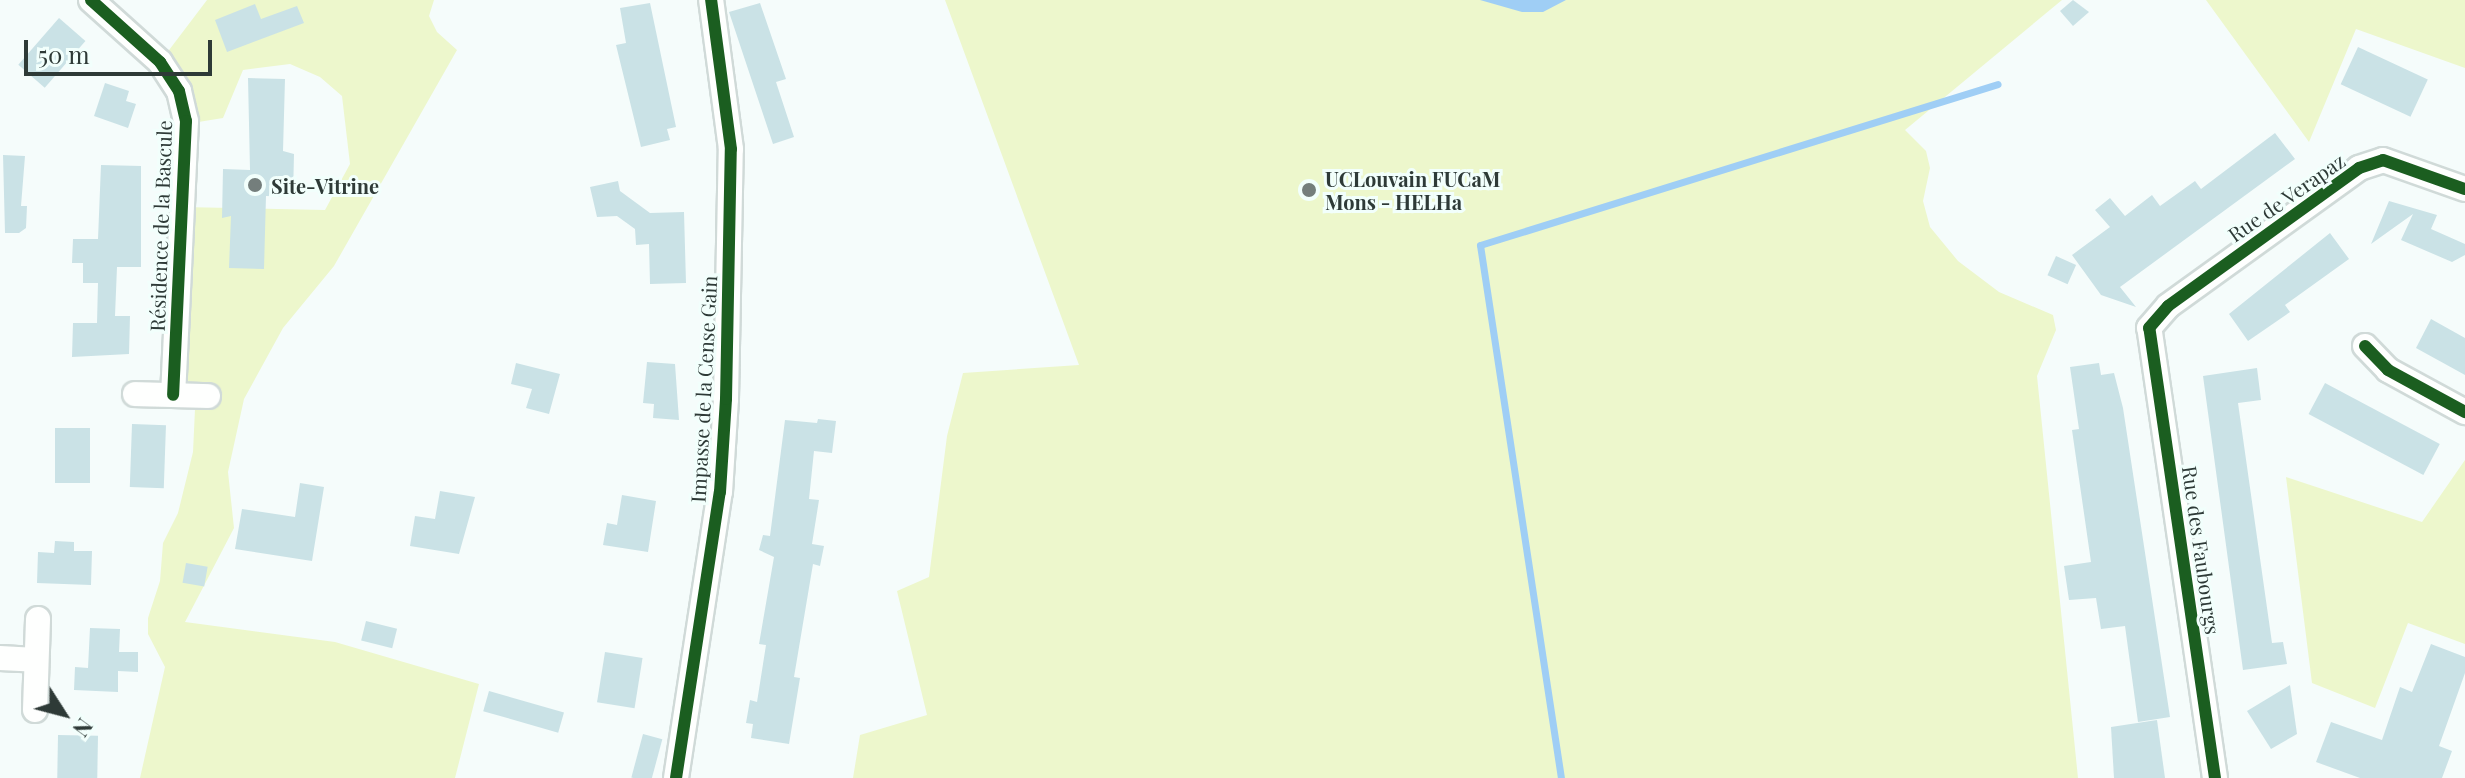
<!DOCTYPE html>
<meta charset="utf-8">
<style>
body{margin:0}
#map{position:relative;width:2465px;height:778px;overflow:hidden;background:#f5fcfb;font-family:"Playfair Display",serif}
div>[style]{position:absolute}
.green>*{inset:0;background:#edf7cc}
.water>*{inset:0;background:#9fcef5}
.stream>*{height:7px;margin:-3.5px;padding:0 3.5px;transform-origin:3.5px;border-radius:3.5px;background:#9fcef5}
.building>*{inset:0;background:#cae2e6;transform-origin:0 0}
.roads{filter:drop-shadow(2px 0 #d0dad8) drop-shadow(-2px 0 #d0dad8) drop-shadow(0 2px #d0dad8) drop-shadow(0 -2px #d0dad8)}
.minor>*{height:24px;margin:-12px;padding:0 12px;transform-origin:12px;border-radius:12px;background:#fefffe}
.cycleway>*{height:12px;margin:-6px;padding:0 6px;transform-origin:6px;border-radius:6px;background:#1b5e20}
.dots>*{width:22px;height:22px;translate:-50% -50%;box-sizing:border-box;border:4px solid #f2fffc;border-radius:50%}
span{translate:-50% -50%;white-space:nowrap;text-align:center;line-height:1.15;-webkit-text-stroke:6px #f2fffc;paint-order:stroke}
.poi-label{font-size:20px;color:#2e3a37;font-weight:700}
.left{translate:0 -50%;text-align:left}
.street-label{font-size:20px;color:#2e3a37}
.north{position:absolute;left:24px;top:674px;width:80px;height:80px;-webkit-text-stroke:6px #f2fffc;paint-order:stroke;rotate:126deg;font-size:22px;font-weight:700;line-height:32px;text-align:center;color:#2e3a37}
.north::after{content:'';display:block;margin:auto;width:28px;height:36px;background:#2e3a37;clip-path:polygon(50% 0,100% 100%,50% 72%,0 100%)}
.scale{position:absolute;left:24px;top:40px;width:188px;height:36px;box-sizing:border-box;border:4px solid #2e3a37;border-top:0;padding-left:10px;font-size:24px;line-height:28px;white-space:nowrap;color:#2e3a37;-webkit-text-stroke:6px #f2fffc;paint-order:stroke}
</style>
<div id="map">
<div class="green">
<div style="clip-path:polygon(207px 0,434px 0,429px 16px,437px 32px,457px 50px,334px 266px,283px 328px,244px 399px,228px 472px,234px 528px,185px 622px,335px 642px,479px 684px,455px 778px,140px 778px,165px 667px,148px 634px,148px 618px,160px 581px,163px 543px,178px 513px,193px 452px,195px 409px,173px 395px,182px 207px,325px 210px,350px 164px,342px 96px,320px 77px,290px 64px,243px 70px,223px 118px,186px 124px,160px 62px)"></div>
<div style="clip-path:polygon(945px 0,2062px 0,1905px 130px,1926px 151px,1930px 168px,1923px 201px,1930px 227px,1958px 261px,1999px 292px,2053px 315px,2056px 330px,2037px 376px,2078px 778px,853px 778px,860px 735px,927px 715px,897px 591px,929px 577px,947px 436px,963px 373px,1079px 365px)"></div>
<div style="clip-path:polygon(2206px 0,2465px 0,2465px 68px,2356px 29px,2309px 142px)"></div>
<div style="clip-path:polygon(2465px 460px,2465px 644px,2408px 623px,2375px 708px,2312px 683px,2286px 477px,2422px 522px)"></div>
</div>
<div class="water">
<div style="clip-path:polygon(1480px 0,1566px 0,1543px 12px,1522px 12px)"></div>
</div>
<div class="stream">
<div style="left:1561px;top:778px;width:539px;rotate:-98.64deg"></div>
<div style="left:1480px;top:245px;width:542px;rotate:-17.27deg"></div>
</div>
<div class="building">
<div style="clip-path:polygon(2073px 0,2089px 12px,2073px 26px,2060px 11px)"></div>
<div style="clip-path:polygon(650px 3px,676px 127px,667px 129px,670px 140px,641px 147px,616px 45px,626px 43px,620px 8px)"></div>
<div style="clip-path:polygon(760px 3px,786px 79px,776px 82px,794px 137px,773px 144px,729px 12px)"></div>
<div style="clip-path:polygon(255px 4px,261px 19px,297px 6px,304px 23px,227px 52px,215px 20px)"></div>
<div style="left:59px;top:18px;width:35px;height:62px;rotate:41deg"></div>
<div style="left:2358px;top:47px;width:77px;height:41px;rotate:25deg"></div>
<div style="clip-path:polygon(248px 78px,285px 79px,283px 151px,294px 154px,293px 197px,266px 196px,264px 269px,229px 268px,231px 216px,222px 218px,223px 169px,250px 170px)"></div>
<div style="clip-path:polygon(105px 83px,129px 91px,126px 101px,136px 104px,128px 128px,94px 116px)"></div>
<div style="clip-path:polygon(2275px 133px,2295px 159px,2120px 287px,2136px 307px,2101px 295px,2072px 255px,2110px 227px,2095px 210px,2110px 198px,2125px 216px,2152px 195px,2160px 206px,2195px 181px,2201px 189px)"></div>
<div style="clip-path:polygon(3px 155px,25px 156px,21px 206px,27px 206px,26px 228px,19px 233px,5px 233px)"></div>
<div style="clip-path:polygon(101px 165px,141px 166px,141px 267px,117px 267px,115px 316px,130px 316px,129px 354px,72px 357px,73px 323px,97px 323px,98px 283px,83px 283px,83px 263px,72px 263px,73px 239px,98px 239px)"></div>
<div style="clip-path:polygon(618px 181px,620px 191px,650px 213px,684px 212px,686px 283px,650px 284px,649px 244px,636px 245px,635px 229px,617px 216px,597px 217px,590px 187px)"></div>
<div style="clip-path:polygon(2389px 201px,2437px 215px,2431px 229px,2465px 244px,2465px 255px,2452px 262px,2401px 240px,2413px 214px,2371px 244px)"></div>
<div style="clip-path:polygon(2330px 233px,2349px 259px,2285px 305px,2290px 312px,2248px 341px,2229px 314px)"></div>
<div style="left:2056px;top:256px;width:22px;height:21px;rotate:24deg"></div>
<div style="clip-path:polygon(2431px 319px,2465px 338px,2465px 375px,2416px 348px)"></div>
<div style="clip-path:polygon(647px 362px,675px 364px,679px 420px,653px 418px,654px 404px,643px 403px)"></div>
<div style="clip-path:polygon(516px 363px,560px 374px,549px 414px,526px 408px,532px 389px,511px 384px)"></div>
<div style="clip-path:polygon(2099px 363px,2101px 375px,2114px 373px,2123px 408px,2170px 717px,2138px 722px,2125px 626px,2101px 629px,2096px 598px,2069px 600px,2064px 566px,2091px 562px,2072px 430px,2079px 429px,2070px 367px)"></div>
<div style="clip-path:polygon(2257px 368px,2261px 400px,2238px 403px,2272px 643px,2283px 642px,2287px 664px,2243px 670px,2203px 376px)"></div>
<div style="left:2325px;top:383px;width:130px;height:35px;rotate:28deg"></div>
<div style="clip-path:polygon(818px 419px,836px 421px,832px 453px,814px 451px,809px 499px,819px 500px,812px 544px,824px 546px,820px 566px,813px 564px,794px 677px,800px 678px,789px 744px,751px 738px,753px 724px,746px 723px,750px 700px,757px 702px,766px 645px,759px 644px,774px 557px,759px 550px,763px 535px,770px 536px,785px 420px,817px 423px)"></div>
<div style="left:132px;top:424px;width:34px;height:63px;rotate:2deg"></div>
<div style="left:55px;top:428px;width:35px;height:55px"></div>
<div style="clip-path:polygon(300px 483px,324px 487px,312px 561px,235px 549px,242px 509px,295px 517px)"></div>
<div style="clip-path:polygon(440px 491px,475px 497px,459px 554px,410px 546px,415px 516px,435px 519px)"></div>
<div style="clip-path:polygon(622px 495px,656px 501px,648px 552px,603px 545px,607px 523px,617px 525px)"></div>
<div style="clip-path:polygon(55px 541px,74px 542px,74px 551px,92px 551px,91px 585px,37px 583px,38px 552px,54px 553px)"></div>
<div style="left:186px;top:563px;width:22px;height:20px;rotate:10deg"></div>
<div style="left:366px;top:621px;width:32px;height:20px;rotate:14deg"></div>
<div style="clip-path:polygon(90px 628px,120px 629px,119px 652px,138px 652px,138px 672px,118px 671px,118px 692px,74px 690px,75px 667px,88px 668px)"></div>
<div style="clip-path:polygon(2431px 644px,2465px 657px,2465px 673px,2439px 746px,2452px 751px,2442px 778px,2360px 778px,2316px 762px,2331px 722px,2382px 740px,2400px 687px,2412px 692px)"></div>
<div style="left:605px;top:652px;width:38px;height:51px;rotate:9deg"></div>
<div style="clip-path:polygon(2290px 685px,2297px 734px,2271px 749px,2247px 711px)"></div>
<div style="left:489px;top:691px;width:78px;height:21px;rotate:16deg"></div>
<div style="clip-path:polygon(2157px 720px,2165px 778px,2114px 778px,2111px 727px)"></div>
<div style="left:643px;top:734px;width:20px;height:45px;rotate:15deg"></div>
<div style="left:58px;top:735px;width:40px;height:43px;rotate:1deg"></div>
</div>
<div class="roads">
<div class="minor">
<div style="left:91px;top:0;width:93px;rotate:41.9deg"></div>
<div style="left:160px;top:62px;width:35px;rotate:57deg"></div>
<div style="left:179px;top:91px;width:31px;rotate:77deg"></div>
<div style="left:186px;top:121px;width:274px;rotate:92.7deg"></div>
<div style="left:2365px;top:346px;width:33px;rotate:46deg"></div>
<div style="left:2388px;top:370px;width:88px;rotate:28.6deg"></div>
<div style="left:135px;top:394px;width:73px;rotate:1.6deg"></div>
<div style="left:0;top:658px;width:36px;rotate:3deg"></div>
<div style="left:35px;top:710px;width:91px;rotate:-88.1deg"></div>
<div style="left:676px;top:778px;width:289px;rotate:-81.3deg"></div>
<div style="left:720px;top:492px;width:93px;rotate:-86.3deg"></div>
<div style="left:726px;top:399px;width:250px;rotate:-88.9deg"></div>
<div style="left:731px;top:149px;width:150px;rotate:-97.6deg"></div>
<div style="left:2215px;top:778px;width:455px;rotate:-98.3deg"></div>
<div style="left:2149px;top:328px;width:29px;rotate:-49deg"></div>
<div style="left:2168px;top:306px;width:236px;rotate:-35.8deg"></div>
<div style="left:2359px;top:168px;width:25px;rotate:-18deg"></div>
<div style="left:2383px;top:160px;width:87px;rotate:19.5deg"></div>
</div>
</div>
<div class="cycleway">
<div style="left:91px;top:0;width:93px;rotate:41.9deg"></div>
<div style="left:160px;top:62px;width:35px;rotate:57deg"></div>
<div style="left:179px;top:91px;width:31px;rotate:77deg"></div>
<div style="left:186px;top:121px;width:274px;rotate:92.7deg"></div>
<div style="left:2365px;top:346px;width:33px;rotate:46deg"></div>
<div style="left:2388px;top:370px;width:88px;rotate:28.6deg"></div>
<div style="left:676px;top:778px;width:289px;rotate:-81.3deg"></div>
<div style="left:720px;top:492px;width:93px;rotate:-86.3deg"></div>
<div style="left:726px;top:399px;width:250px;rotate:-88.9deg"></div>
<div style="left:731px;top:149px;width:150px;rotate:-97.6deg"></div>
<div style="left:2215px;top:778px;width:455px;rotate:-98.3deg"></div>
<div style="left:2149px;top:328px;width:29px;rotate:-49deg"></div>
<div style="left:2168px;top:306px;width:236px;rotate:-35.8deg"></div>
<div style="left:2359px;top:168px;width:25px;rotate:-18deg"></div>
<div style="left:2383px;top:160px;width:87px;rotate:19.5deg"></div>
</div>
<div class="dots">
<div style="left:255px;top:185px;background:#747e7c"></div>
<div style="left:1309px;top:190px;background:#747e7c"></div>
</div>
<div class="poi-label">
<span class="left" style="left:1325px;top:190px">UCLouvain FUCaM<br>Mons - HELHa</span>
<span class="left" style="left:271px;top:185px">Site-Vitrine</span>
</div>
<div class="street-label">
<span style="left:2286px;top:197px;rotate:-35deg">Rue de Verapaz</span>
<span style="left:160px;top:226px;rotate:-88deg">Résidence de la Bascule</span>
<span style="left:703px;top:389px;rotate:-87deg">Impasse de la Cense Gain</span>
<span style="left:2202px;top:550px;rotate:82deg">Rue des Faubourgs</span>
</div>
<div class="north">N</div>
<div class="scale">50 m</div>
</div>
